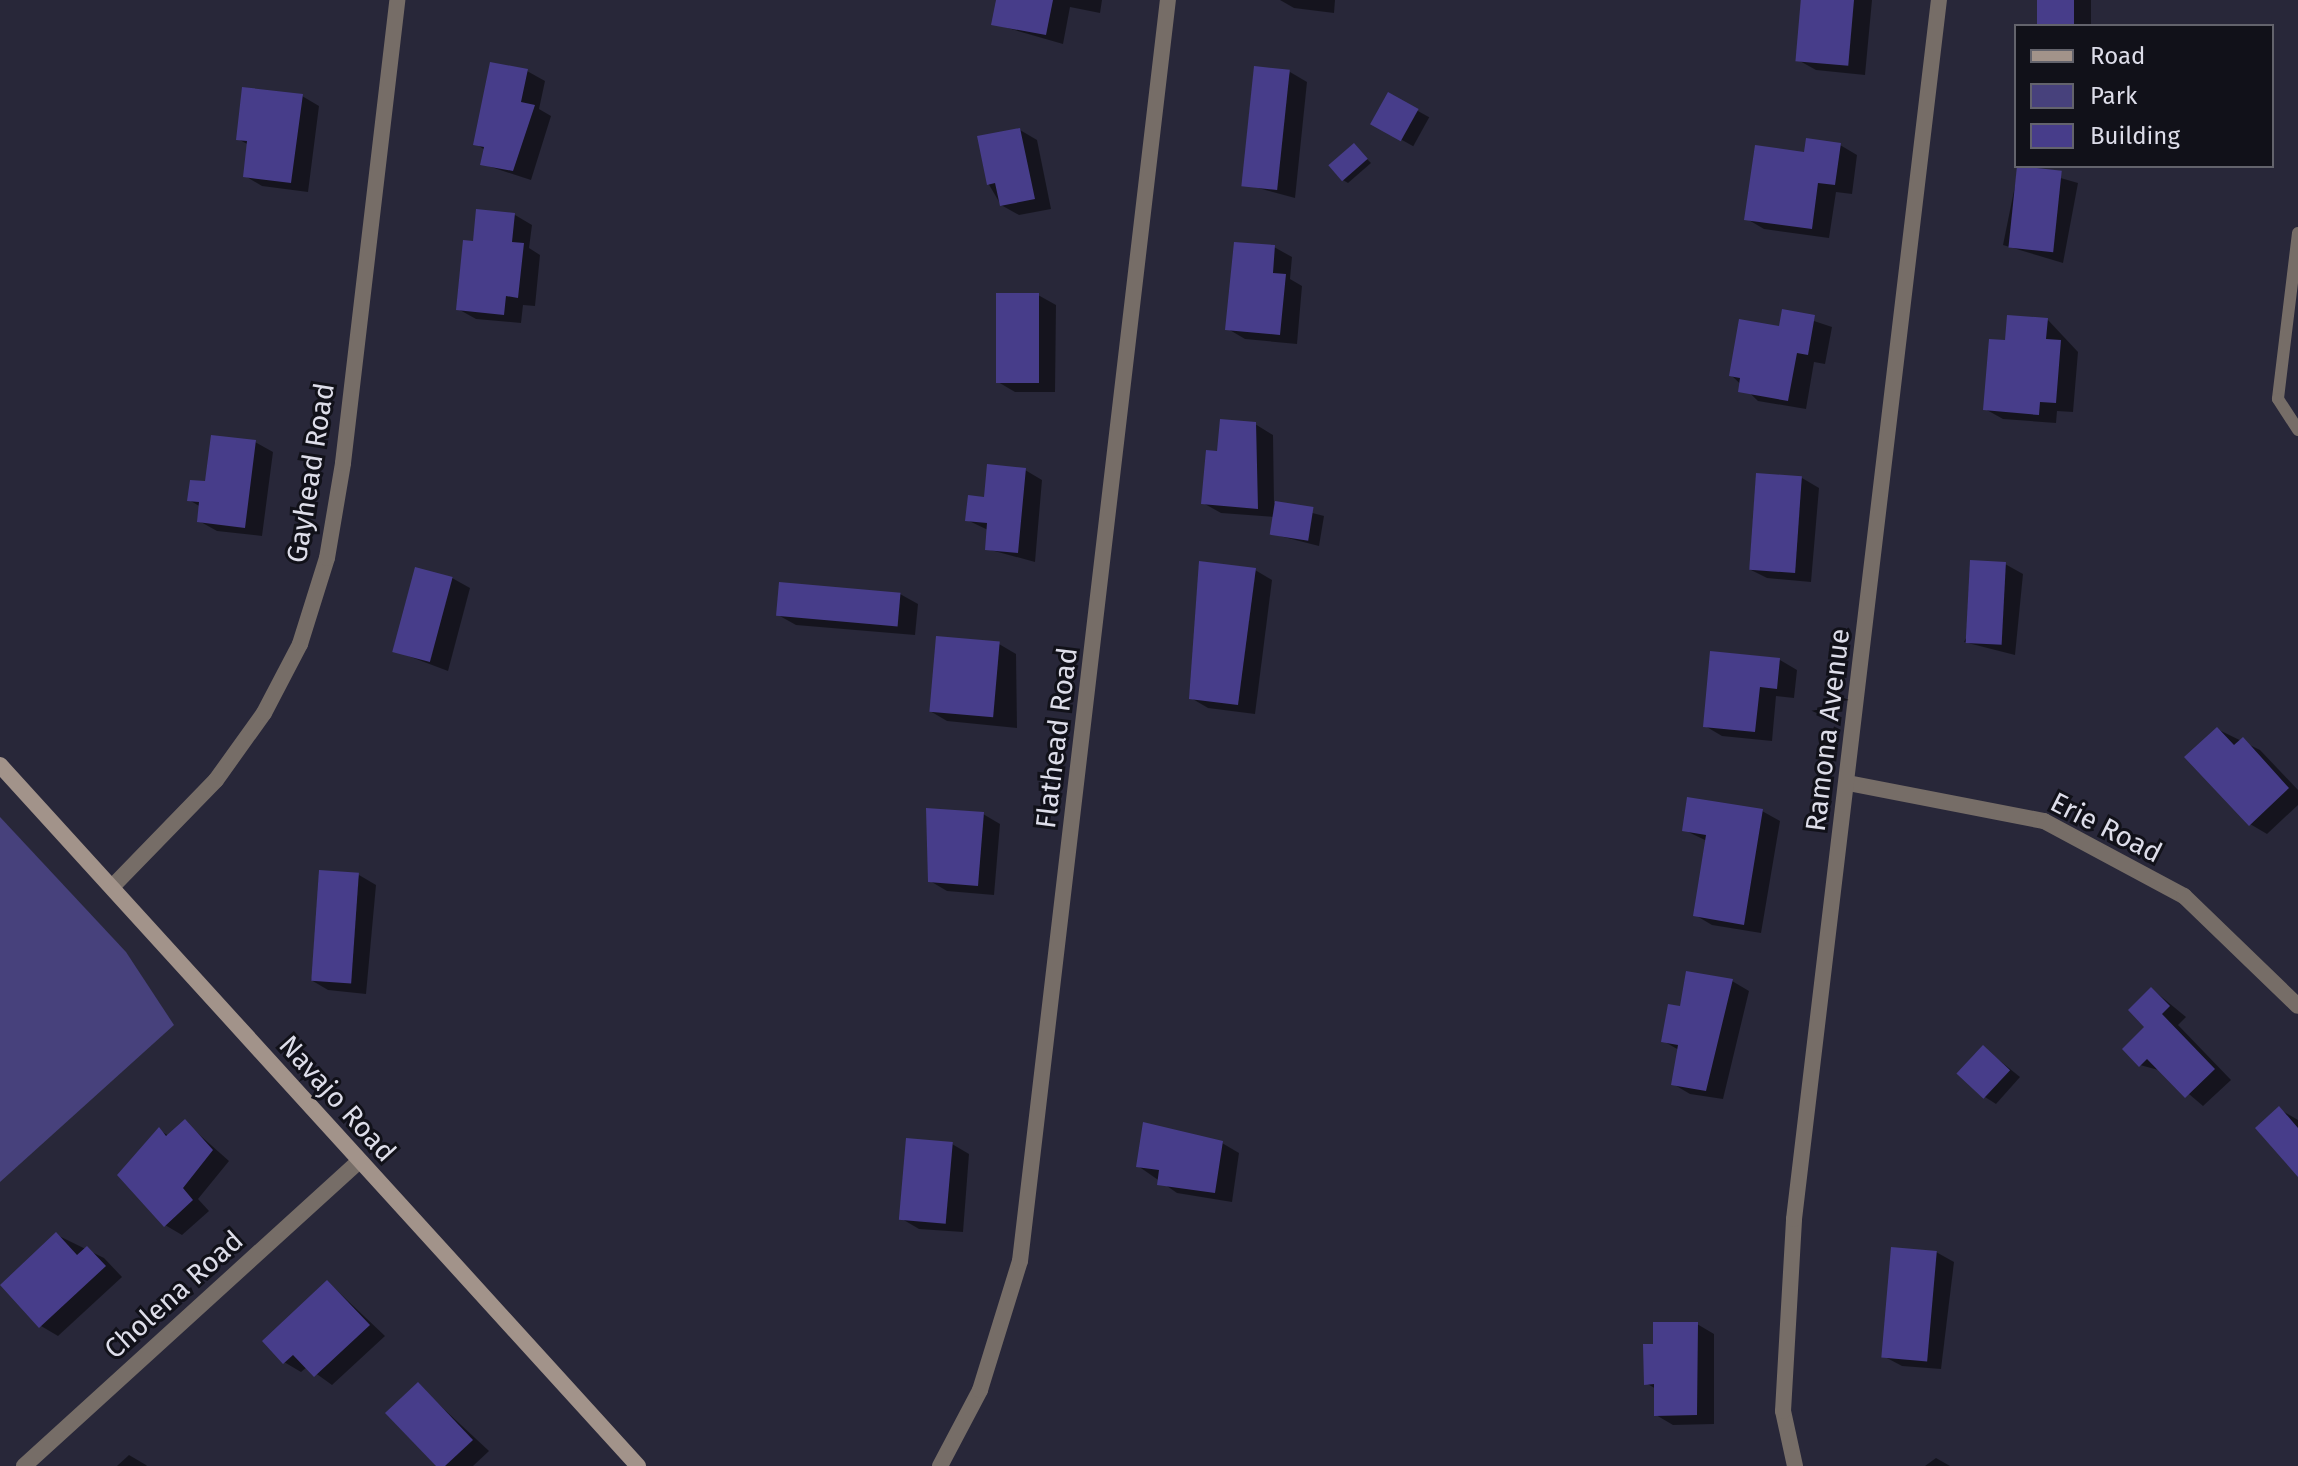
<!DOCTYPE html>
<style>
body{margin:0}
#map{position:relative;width:2298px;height:1466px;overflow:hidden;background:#282739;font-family:"Fira Sans",sans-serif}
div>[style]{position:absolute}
.green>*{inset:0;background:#47417c}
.shadow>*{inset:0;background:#0007;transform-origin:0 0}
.building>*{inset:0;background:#473d8a;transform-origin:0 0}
.lane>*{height:12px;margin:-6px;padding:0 6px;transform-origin:6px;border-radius:6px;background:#766d67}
.street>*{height:16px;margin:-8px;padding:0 8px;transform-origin:8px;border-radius:8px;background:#766d67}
.secondary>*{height:16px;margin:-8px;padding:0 8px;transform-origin:8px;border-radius:8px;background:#a2938a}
span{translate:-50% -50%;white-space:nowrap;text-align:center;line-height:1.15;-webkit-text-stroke:6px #111119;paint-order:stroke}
.street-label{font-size:28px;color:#dddde9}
.legend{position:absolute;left:2014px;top:24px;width:260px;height:144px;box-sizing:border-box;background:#111119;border:2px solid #63636c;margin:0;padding:10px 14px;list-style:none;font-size:24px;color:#dddde9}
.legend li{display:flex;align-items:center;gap:16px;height:40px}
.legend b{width:40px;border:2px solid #63636c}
</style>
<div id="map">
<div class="green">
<div style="clip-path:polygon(0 817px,126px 952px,174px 1025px,0 1182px)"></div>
</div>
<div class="shadow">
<div style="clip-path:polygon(998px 0,1102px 0,1100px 13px,1070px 7px,1063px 44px,994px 24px)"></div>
<div style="clip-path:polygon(1280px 0,1335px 0,1334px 13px,1294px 8px)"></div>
<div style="clip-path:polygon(1818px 0,1872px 0,1865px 75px,1816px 70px,1798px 60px)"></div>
<div style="left:2039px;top:0;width:52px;height:26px"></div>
<div style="clip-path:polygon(527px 71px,545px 81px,539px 109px,551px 116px,531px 180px,482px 164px,485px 150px,476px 144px)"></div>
<div style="clip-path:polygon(1290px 72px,1307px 82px,1295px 198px,1243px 184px)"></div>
<div style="left:1389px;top:95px;width:46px;height:33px;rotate:29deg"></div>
<div style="clip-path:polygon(302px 96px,319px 106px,308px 192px,262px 186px,245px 176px,249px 145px,238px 139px)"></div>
<div style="clip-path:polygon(1020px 130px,1037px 140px,1051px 209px,1019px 215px,1001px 205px,988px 183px)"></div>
<div style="clip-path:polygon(1840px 145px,1857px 155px,1852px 194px,1836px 192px,1829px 238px,1764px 229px,1747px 219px,1806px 154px)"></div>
<div style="clip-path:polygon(1354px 146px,1371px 163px,1348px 183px,1343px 180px)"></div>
<div style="clip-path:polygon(2019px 166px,2078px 183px,2063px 263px,2003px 245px)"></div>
<div style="clip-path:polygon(515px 215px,532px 225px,529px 248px,540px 255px,535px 306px,523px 305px,521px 323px,476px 319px,458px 309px,475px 243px)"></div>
<div style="clip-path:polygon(1274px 247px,1292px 257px,1290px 279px,1302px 286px,1297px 344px,1245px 339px,1228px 329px)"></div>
<div style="clip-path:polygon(1038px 295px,1056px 305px,1055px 392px,1015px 392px,998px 382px)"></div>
<div style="clip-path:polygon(1784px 311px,1832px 327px,1825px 364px,1814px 362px,1806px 409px,1758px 401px,1731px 375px,1781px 329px)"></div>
<div style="clip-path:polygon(2048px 320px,2078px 352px,2073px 412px,2057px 411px,2056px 423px,2003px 419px,1985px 409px,2006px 342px)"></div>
<div style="clip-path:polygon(1255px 424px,1273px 435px,1274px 503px,1324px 516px,1319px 546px,1272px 534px,1275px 517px,1221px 513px,1203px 503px,1219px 454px)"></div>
<div style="clip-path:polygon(255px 442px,273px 452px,262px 536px,217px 531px,199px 521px,201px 507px,189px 500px)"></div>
<div style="clip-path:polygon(1025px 470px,1042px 480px,1035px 562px,987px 549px,988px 530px,967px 520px)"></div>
<div style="clip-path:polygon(1802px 478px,1819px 488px,1811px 582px,1767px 578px,1749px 569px)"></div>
<div style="clip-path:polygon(1200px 563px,1255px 570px,1272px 580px,1255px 714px,1208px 708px,1191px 698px)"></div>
<div style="clip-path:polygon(2005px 564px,2023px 574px,2015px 655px,1964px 642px)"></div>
<div style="clip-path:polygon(452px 578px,470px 588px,448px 671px,395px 651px)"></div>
<div style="clip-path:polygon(900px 594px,918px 604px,915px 635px,796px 625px,778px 615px)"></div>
<div style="clip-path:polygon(999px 644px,1016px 654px,1017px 728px,947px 721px,930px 711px)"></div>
<div style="clip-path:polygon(1780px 660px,1797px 670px,1794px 698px,1776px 696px,1772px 741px,1722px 736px,1705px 726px)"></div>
<div style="clip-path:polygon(2217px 729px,2260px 750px,2298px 790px,2298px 805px,2267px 834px,2250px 824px)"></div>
<div style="clip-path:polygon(928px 810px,983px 814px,1000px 824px,994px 895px,947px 891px,930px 881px)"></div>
<div style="clip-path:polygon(1762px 811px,1780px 821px,1761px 933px,1712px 925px,1695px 915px,1707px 841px,1684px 830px)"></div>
<div style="clip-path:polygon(359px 875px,376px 885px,366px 994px,328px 990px,311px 980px)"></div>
<div style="clip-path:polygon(1732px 981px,1749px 991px,1723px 1099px,1690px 1094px,1673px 1084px,1679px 1050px,1663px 1041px,1681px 1009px)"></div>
<div style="clip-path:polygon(2152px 989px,2186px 1017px,2178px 1025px,2231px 1080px,2203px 1106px,2162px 1071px,2140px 1065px)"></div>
<div style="clip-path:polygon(1984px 1048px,2020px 1077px,1996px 1104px,1985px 1097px)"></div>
<div style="clip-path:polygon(2279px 1109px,2298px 1120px,2298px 1174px)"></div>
<div style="clip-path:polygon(185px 1122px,229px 1161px,198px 1199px,209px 1211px,182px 1235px,165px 1225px,159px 1130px,169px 1136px)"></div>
<div style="clip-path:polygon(1222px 1143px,1239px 1153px,1232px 1202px,1177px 1193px,1138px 1166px)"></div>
<div style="clip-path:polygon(952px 1144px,969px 1154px,963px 1232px,919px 1229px,902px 1219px)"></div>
<div style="clip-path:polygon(57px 1235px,104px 1258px,122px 1277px,58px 1336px,41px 1326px)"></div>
<div style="clip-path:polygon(1936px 1252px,1954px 1262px,1941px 1369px,1902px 1366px,1885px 1357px)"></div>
<div style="clip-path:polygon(328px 1282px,385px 1336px,332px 1385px,307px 1367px,301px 1372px,284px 1362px)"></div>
<div style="clip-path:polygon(1697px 1324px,1714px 1334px,1714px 1424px,1673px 1425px,1656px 1415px,1656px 1389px,1646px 1383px,1655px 1346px)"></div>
<div style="clip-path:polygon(418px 1385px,489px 1451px,473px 1466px,438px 1466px)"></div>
<div style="clip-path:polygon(129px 1455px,146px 1465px,147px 1466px,117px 1466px)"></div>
<div style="clip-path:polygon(1936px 1458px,1950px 1466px,1925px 1466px)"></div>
</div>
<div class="building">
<div style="clip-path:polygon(996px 0,1053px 0,1046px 35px,991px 25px)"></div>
<div style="left:1854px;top:0;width:66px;height:53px;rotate:95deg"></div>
<div style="left:2037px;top:0;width:37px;height:26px"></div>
<div style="clip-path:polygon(490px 62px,528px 69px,521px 102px,535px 105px,513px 171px,480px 165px,484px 147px,473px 145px)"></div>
<div style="left:1254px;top:66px;width:36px;height:121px;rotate:6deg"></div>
<div style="clip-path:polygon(242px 87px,303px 94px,291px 183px,243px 177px,247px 141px,236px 140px)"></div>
<div style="left:1388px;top:92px;width:35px;height:37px;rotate:29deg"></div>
<div style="clip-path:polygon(1020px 128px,1035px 199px,1000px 206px,995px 183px,987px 185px,977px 136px)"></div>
<div style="clip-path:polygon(1806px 138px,1841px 143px,1835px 185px,1818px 183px,1812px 229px,1744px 220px,1755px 145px,1804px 152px)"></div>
<div style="left:1354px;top:143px;width:21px;height:34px;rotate:49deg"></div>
<div style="left:2017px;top:166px;width:45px;height:82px;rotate:6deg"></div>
<div style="clip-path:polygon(476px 209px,515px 213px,512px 242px,524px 243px,518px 298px,506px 296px,504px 315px,456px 310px,463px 240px,473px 241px)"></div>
<div style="clip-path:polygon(1234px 242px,1275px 245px,1273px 273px,1286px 274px,1280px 335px,1225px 330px)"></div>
<div style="left:996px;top:293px;width:43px;height:90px"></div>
<div style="clip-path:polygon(1782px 309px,1815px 315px,1808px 355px,1797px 353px,1788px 401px,1738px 392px,1740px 378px,1729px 376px,1739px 319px,1779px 326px)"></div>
<div style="clip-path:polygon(2007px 315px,2048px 318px,2046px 339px,2061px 340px,2056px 403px,2040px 402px,2039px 415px,1983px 410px,1989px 339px,2005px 340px)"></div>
<div style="clip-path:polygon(1220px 419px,1256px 422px,1258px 509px,1201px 504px,1206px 450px,1217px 451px)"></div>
<div style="clip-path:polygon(211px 435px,256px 440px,245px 528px,197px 522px,199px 502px,187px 501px,190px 480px,205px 481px)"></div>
<div style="clip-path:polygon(987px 464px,1026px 468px,1018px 553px,985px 550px,987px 523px,965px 521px,968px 495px,984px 497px)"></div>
<div style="left:1756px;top:473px;width:46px;height:97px;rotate:4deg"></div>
<div style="left:1275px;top:501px;width:39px;height:34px;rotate:9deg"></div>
<div style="left:1970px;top:560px;width:36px;height:83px;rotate:3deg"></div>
<div style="clip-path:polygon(1199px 561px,1256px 568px,1238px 705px,1189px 699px)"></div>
<div style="left:415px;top:567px;width:39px;height:88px;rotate:15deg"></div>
<div style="left:779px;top:582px;width:122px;height:34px;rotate:5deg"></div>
<div style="left:936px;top:636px;width:64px;height:76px;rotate:5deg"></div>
<div style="clip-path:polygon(1710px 651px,1780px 658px,1777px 689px,1760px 687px,1755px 732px,1703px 727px)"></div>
<div style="clip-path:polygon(2217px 727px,2234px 745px,2243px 737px,2289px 788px,2249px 826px,2184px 757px)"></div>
<div style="clip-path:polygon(1687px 797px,1763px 809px,1744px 925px,1693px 916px,1706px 835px,1682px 831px)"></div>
<div style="clip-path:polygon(926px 808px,984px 812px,978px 886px,928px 882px)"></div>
<div style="left:319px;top:870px;width:40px;height:111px;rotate:4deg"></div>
<div style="clip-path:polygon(1686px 971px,1733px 979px,1706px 1091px,1671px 1085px,1678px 1045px,1661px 1042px,1668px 1004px,1680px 1006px)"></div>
<div style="clip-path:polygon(2151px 987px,2170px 1006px,2162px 1014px,2215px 1069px,2185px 1098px,2147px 1059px,2139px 1067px,2122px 1049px,2144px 1027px,2128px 1010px)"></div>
<div style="left:1983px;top:1045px;width:37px;height:39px;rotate:43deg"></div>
<div style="clip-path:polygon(2279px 1106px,2298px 1128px,2298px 1177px,2255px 1128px)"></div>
<div style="clip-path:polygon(185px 1119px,213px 1150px,183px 1188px,193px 1200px,164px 1227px,117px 1175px,159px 1127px,166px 1136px)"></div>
<div style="clip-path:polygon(1143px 1122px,1223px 1141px,1215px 1193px,1157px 1185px,1159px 1170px,1136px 1167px)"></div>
<div style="left:906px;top:1138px;width:47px;height:82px;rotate:5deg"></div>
<div style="clip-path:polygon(56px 1232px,77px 1255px,87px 1246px,106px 1266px,39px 1328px,0 1285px)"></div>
<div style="left:1891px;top:1247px;width:46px;height:111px;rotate:5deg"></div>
<div style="clip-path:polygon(327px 1280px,370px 1325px,314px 1377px,293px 1355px,283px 1364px,262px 1341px)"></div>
<div style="clip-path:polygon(1653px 1322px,1698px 1322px,1697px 1415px,1654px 1416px,1654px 1384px,1644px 1385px,1643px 1344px,1653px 1344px)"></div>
<div style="clip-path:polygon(418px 1382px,473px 1440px,445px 1466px,436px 1466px,385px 1413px)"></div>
</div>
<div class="lane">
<div style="left:2298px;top:233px;width:167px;rotate:96.9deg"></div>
<div style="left:2278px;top:399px;width:37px;rotate:57deg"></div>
</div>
<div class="street">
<div style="left:1848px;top:783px;width:200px;rotate:11deg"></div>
<div style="left:2044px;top:821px;width:159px;rotate:28.2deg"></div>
<div style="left:2184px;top:896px;width:158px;rotate:44deg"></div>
<div style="left:112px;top:887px;width:149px;rotate:-45.8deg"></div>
<div style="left:216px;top:780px;width:82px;rotate:-54.4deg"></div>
<div style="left:264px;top:713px;width:78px;rotate:-62.4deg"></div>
<div style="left:300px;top:644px;width:90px;rotate:-72.6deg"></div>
<div style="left:327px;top:558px;width:96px;rotate:-80.4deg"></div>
<div style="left:343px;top:463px;width:466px;rotate:-83.3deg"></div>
<div style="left:24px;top:1466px;width:452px;rotate:-42.3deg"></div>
<div style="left:940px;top:1466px;width:86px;rotate:-62.2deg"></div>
<div style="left:980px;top:1390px;width:135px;rotate:-72.8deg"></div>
<div style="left:1020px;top:1261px;width:1270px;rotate:-83.31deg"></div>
<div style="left:1795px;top:1466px;width:56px;rotate:-102.3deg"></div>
<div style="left:1783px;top:1411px;width:192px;rotate:-86.7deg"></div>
<div style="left:1794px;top:1219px;width:1228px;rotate:-83.22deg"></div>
</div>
<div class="secondary">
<div style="left:0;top:765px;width:948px;rotate:47.69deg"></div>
</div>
<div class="street-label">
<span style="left:311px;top:473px;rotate:-81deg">Gayhead Road</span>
<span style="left:1828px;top:730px;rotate:-83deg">Ramona Avenue</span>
<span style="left:1057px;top:738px;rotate:-83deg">Flathead Road</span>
<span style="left:2106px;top:828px;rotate:27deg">Erie Road</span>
<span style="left:337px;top:1099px;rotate:48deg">Navajo Road</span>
<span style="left:174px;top:1295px;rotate:-42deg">Cholena Road</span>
</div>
<ul class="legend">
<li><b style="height:10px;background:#a2938a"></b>Road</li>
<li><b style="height:22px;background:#47417c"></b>Park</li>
<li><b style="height:22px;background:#473d8a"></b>Building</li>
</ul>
</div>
